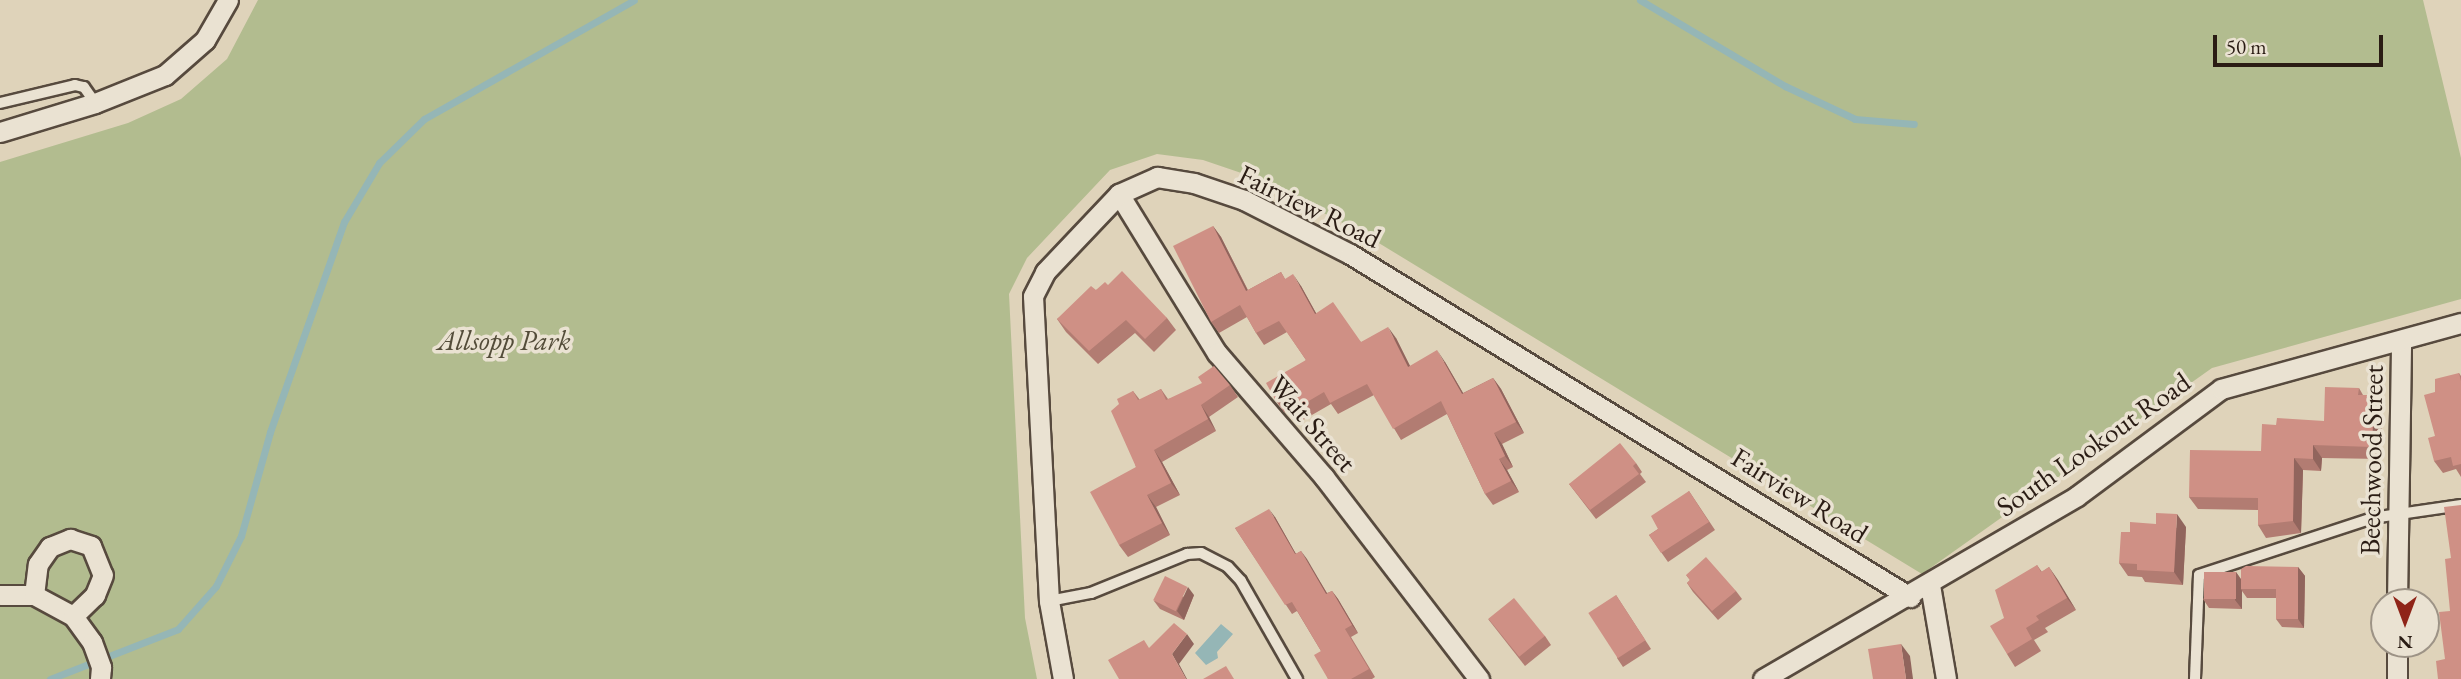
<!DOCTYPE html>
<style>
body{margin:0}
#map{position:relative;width:2461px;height:679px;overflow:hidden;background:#dfd3ba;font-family:"EB Garamond",serif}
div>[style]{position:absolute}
.green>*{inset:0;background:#b2bc8f}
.water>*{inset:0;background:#95b6b6}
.stream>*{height:7px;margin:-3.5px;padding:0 3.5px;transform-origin:3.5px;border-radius:3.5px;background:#95b6b6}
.roads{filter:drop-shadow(2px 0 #574a3e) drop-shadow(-2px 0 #574a3e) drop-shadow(0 2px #574a3e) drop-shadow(0 -2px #574a3e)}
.service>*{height:10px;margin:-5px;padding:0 5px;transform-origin:5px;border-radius:5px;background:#eae2d2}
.minor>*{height:19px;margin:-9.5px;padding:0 9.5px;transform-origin:9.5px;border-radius:9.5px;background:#eae2d2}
.wall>*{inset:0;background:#b27c72}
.shaded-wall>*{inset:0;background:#91655d}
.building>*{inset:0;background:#cf9085;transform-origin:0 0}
span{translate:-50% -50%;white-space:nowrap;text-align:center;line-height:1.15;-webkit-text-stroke:7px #eae2d2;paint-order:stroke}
.street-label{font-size:28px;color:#2a1c14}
.park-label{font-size:28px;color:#534c39;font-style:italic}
.north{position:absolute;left:2370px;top:588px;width:70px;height:70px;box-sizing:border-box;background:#eae2d2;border:2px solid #9d9386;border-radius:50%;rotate:180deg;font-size:19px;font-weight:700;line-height:28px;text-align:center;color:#2a1c14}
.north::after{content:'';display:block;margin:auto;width:24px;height:32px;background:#8f2418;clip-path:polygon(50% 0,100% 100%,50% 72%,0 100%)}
.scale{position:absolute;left:2213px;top:35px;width:170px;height:32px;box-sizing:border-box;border:4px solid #2a1c14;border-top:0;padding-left:9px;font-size:21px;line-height:24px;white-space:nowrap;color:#2a1c14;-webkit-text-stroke:5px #eae2d2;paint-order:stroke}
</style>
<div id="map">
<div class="green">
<div style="clip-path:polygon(258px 0,2423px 0,2461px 158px,2461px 299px,2212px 368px,1922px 574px,1364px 234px,1256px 178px,1203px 160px,1157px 154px,1110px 170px,1027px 258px,1009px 294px,1025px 618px,1037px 679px,0 679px,0 162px,128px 123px,181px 99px,227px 59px)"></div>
</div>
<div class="water">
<div style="clip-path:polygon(1221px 624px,1233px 634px,1217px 652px,1218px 658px,1206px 665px,1195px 653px)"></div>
</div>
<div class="stream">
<div style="left:1640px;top:0;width:169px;rotate:30.7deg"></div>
<div style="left:1785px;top:86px;width:77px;rotate:25.2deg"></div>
<div style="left:1855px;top:119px;width:59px;rotate:4.8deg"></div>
<div style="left:50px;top:679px;width:137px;rotate:-21.3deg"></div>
<div style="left:178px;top:629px;width:57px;rotate:-48.5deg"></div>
<div style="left:216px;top:586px;width:56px;rotate:-63.4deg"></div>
<div style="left:241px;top:536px;width:108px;rotate:-74.4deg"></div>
<div style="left:270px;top:432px;width:223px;rotate:-70.6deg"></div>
<div style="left:344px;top:222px;width:69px;rotate:-59.3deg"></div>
<div style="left:379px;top:163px;width:63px;rotate:-44.4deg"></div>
<div style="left:424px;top:119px;width:241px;rotate:-29.5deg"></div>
</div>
<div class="roads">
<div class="service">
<div style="left:0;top:103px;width:77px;rotate:-13.5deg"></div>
<div style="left:75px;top:85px;width:9px;rotate:13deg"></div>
<div style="left:84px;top:87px;width:19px;rotate:55deg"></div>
<div style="left:1049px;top:601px;width:43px;rotate:-10.8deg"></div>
<div style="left:1091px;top:593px;width:104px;rotate:-22.1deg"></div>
<div style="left:1187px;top:554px;width:14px;rotate:-4deg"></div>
<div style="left:1201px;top:553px;width:30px;rotate:27deg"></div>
<div style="left:1228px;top:567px;width:19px;rotate:47deg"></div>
<div style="left:1241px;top:581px;width:113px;rotate:60.3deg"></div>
<div style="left:2195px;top:679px;width:104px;rotate:-87.8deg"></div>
<div style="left:2199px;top:575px;width:182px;rotate:-18.2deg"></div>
<div style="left:2372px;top:518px;width:90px;rotate:-8.3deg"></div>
</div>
<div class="minor">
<div style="left:0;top:132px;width:99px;rotate:-17deg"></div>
<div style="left:95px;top:103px;width:75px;rotate:-21.8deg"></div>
<div style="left:165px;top:75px;width:53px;rotate:-41.2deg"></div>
<div style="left:205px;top:40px;width:46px;rotate:-60.1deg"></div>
<div style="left:1119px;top:194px;width:187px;rotate:58.4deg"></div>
<div style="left:1217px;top:353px;width:164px;rotate:49.2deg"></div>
<div style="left:1324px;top:477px;width:255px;rotate:52.5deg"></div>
<div style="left:1930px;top:585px;width:95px;rotate:80.3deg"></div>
<div style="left:0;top:595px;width:34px"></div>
<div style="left:34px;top:595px;width:44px;rotate:28.3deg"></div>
<div style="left:73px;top:616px;width:32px;rotate:54deg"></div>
<div style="left:92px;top:642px;width:27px;rotate:70deg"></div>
<div style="left:101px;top:667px;width:12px;rotate:95deg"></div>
<div style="left:34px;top:595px;width:31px;rotate:-83deg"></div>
<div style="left:38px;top:564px;width:21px;rotate:-55deg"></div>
<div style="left:50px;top:547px;width:22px;rotate:-22deg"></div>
<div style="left:70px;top:539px;width:22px;rotate:18deg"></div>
<div style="left:91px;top:546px;width:31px;rotate:68deg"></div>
<div style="left:103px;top:575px;width:22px;rotate:112deg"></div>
<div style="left:95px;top:595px;width:30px;rotate:136deg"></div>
<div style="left:2397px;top:602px;width:262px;rotate:-89.1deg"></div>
<div style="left:1063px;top:679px;width:79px;rotate:-100.2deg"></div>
<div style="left:1049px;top:601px;width:305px;rotate:-93deg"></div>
<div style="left:1033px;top:296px;width:27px;rotate:-63deg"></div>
<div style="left:1045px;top:272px;width:108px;rotate:-46.5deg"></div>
<div style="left:1119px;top:194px;width:42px;rotate:-24.1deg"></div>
<div style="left:1157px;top:177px;width:37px;rotate:9deg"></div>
<div style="left:1194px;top:183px;width:53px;rotate:18.8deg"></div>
<div style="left:1244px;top:200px;width:119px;rotate:27deg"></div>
<div style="left:1350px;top:254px;width:657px;rotate:31.49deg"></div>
<div style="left:1763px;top:679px;width:363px;rotate:-30.2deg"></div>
<div style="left:2077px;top:496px;width:179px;rotate:-36.6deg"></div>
<div style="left:2221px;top:389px;width:249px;rotate:-15.4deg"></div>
<div style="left:2397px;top:679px;width:35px;rotate:-90deg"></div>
</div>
</div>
<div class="wall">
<div style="clip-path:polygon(1213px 226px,1221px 237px,1248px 290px,1281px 272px,1285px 279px,1301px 286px,1316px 313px,1361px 342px,1396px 338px,1410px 366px,1445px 362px,1463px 393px,1493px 378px,1501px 389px,1524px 433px,1502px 444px,1513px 467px,1507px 470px,1519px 492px,1493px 505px,1485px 494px,1447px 414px,1401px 440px,1374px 395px,1338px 414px,1331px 404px,1298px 423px,1291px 413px,1284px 412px,1276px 401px,1306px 360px,1287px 332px,1264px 345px,1256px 333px,1247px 317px,1219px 333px,1211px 322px)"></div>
<div style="clip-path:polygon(1108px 285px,1167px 318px,1176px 330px,1154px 352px,1135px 333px,1098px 364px,1066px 332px,1057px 319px,1096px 290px)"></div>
<div style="clip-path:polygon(2459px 373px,2461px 376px,2461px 477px,2456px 469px,2443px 473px,2434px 461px,2435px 436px,2435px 392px)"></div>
<div style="clip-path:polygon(1230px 385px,1238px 397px,1209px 417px,1216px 431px,1162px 462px,1180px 495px,1156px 507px,1170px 535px,1128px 557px,1119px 545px,1136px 467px,1119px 404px,1133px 391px,1140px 400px,1161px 389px,1168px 399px)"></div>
<div style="clip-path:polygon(2359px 388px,2363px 395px,2374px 395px,2382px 407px,2381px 459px,2322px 458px,2321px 471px,2303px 470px,2301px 533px,2266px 538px,2258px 525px,2258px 510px,2198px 509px,2189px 497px,2261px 451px,2276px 425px,2324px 421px)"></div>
<div style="clip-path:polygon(1636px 463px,1642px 472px,1640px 474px,1646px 482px,1596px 519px,1569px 484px)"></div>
<div style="clip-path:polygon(1689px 491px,1715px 530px,1668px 562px,1649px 535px,1658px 529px)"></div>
<div style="clip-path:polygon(1275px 517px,1296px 554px,1301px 551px,1327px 593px,1332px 591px,1338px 599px,1358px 633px,1351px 637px,1375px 677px,1372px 679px,1328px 679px,1321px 651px,1297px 611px,1292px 614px,1235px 528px)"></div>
<div style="clip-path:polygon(2186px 527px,2183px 585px,2145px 582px,2142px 577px,2128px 576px,2119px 563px,2130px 532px)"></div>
<div style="clip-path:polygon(2037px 565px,2042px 572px,2049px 567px,2076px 610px,2045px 628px,2048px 632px,2034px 640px,2041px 651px,2015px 667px,2007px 654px,2004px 618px)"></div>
<div style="clip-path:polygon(2298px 567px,2305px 576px,2304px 628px,2282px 627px,2276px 619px,2276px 598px,2247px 598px,2242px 591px,2242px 609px,2209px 608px,2203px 599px,2236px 572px,2241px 579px)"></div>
<div style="clip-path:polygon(1686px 575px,1736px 591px,1742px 599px,1718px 620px,1693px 592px,1687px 583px,1690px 580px)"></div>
<div style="clip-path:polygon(1194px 595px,1184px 620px,1160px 609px,1154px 601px)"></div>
<div style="clip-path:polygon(1616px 595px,1651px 649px,1623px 667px,1617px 658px)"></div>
<div style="clip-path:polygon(1488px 619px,1545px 636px,1551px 645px,1525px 666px)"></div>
</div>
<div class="shaded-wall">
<div style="clip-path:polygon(1213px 226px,1221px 237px,1254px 303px,1246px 291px)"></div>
<div style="clip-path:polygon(1293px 274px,1301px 286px,1323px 326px,1315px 314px)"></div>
<div style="clip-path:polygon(1388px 327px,1396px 338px,1416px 378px,1408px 367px)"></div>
<div style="clip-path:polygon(1437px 350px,1445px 362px,1470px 405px,1462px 394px)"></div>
<div style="clip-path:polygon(1493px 378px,1501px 389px,1524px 433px,1516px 422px)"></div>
<div style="clip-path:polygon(2374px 395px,2382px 407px,2381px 459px,2372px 447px)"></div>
<div style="clip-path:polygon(1201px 405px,1209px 417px,1216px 431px,1208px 419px)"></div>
<div style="clip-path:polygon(1494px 433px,1502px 444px,1513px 467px,1505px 456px)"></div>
<div style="clip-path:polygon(2313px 445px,2322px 458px,2321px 471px,2313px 459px)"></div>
<div style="clip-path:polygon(1154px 450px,1162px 462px,1180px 495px,1171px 483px)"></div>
<div style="clip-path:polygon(2294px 458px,2303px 470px,2301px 533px,2293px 521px)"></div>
<div style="clip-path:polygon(1499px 459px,1507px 470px,1519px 492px,1511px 481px)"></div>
<div style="clip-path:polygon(1147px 495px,1156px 507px,1170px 535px,1162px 523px)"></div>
<div style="clip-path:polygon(1269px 509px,1275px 517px,1301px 563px,1295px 554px)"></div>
<div style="clip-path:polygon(2177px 514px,2186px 527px,2183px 585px,2174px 572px)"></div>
<div style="clip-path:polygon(1301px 551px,1307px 559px,1332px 602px,1326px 594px)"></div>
<div style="clip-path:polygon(2049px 567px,2058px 580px,2076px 610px,2067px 598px)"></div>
<div style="clip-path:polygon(2298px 567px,2305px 576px,2304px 628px,2298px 619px)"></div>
<div style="clip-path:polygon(2236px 572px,2242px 581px,2241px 589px,2242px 591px,2242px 609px,2235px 600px)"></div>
<div style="clip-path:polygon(1188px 587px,1194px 595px,1184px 620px,1177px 611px)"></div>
<div style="clip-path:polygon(1332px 591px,1338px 599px,1358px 633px,1352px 625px)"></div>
<div style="clip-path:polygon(1187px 634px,1194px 644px,1179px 664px,1187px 679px,1186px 679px,1172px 654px)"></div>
<div style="clip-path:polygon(1901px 644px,1910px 656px,1913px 679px,1906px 679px)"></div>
</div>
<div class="building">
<div style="clip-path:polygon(1213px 226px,1246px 291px,1281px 272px,1285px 279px,1293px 274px,1315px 314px,1333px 302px,1361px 342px,1388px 327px,1408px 367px,1437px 350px,1462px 394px,1493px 378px,1516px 422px,1494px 433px,1505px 456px,1499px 459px,1511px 481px,1485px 494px,1441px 401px,1393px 429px,1367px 384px,1330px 403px,1324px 392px,1290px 412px,1284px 402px,1276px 401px,1266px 383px,1306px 360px,1279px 321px,1256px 333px,1240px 305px,1211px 322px,1173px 246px)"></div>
<div style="clip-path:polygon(1122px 271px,1167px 318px,1145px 339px,1126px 320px,1089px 351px,1057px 319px,1091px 286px,1096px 290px,1105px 282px,1108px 285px)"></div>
<div style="clip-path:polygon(1214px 366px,1230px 385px,1201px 405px,1208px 419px,1154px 450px,1171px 483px,1147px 495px,1162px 523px,1119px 545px,1090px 492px,1136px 467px,1111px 411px,1119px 404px,1117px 399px,1133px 391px,1138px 400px,1161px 389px,1166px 400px,1202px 383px,1198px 377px)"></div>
<div style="clip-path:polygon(2459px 373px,2461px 381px,2461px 464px,2453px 466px,2451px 457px,2434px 461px,2428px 438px,2435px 436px,2424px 395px,2435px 392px,2435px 379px)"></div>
<div style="clip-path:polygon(2325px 387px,2359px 388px,2358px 395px,2374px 395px,2372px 447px,2313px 445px,2313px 459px,2294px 458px,2293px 521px,2258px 525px,2258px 498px,2189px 497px,2190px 450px,2261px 451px,2262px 424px,2276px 425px,2277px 418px,2324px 421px)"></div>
<div style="clip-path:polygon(1620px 443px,1636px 463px,1633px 466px,1639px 474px,1590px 510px,1569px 484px)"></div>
<div style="clip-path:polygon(1689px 491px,1709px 522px,1661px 553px,1649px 535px,1658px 529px,1651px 516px)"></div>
<div style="clip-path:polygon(2461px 505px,2461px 679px,2438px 679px,2436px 661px,2445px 659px,2439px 612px,2450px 611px,2445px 559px,2451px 558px,2444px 507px)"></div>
<div style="clip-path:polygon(1269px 509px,1295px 554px,1301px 551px,1326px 594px,1332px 591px,1352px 625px,1345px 629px,1369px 669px,1351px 679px,1328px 679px,1314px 655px,1321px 651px,1292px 602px,1285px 605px,1235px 528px)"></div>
<div style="clip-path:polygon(2156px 513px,2177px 514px,2174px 572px,2137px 570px,2137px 564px,2119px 563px,2121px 532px,2130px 532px,2130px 522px,2156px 524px)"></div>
<div style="clip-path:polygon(1706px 557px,1736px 591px,1712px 611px,1687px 583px,1690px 580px,1686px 575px)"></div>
<div style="clip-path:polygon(2037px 565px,2041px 572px,2049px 567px,2067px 598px,2036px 616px,2039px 620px,2026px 628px,2032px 639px,2007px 654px,1990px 626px,2004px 618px,1995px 590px)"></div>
<div style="clip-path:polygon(2246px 566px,2298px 567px,2298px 619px,2276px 619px,2276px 589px,2241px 589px,2241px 569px)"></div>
<div style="left:2204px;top:572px;width:32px;height:27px"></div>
<div style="left:1165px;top:576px;width:25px;height:27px;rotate:26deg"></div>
<div style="left:1616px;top:595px;width:54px;height:33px;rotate:57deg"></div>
<div style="left:1514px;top:598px;width:49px;height:33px;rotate:51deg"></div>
<div style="clip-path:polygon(1174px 623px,1187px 634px,1172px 654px,1186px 679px,1119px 679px,1108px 660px,1144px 640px,1149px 648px)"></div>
<div style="clip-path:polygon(1901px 644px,1906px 679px,1873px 679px,1868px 649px)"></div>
<div style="clip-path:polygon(1226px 666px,1234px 679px,1203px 679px)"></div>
</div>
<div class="street-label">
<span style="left:1310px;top:206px;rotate:26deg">Fairview Road</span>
<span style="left:1313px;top:423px;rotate:49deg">Wait Street</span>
<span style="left:2093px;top:444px;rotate:-35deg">South Lookout Road</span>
<span style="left:2371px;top:460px;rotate:-89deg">Beechwood Street</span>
<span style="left:1800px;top:495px;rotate:32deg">Fairview Road</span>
</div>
<div class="park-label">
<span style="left:504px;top:340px">Allsopp Park</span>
</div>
<div class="north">N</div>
<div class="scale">50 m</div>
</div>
